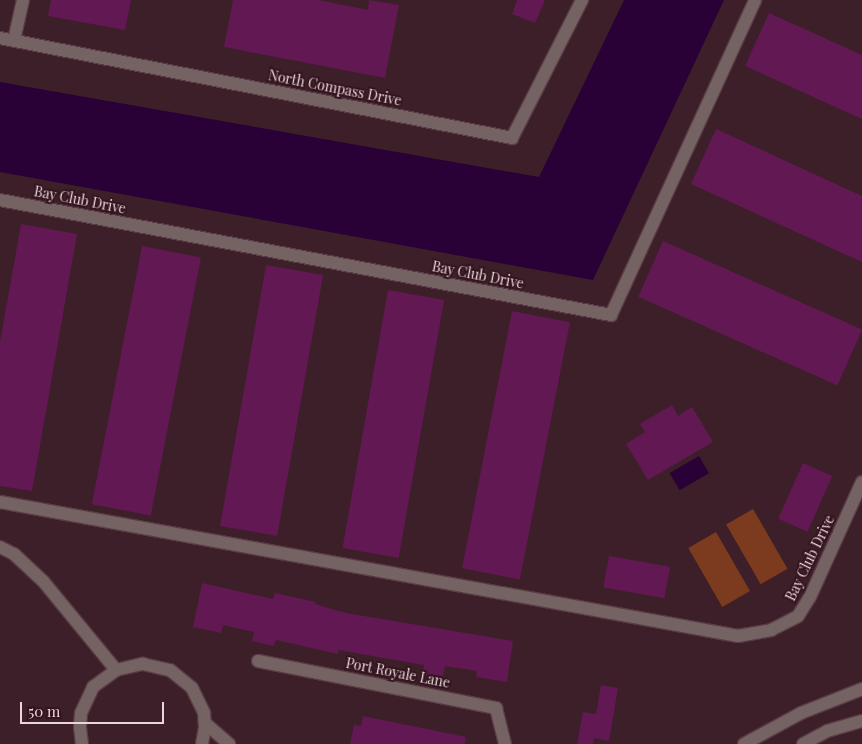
<!DOCTYPE html>
<style>
body{margin:0}
#map{position:relative;width:862px;height:744px;overflow:hidden;background:#3d1f29;font-family:"Playfair Display",serif}
div>[style]{position:absolute}
.green>*{inset:0;background:#7c3a1f;transform-origin:0 0}
.water>*{inset:0;background:#290136;transform-origin:0 0}
.building>*{inset:0;background:#621852;transform-origin:0 0}
.roads{filter:drop-shadow(1px 0 #593c45) drop-shadow(-1px 0 #593c45) drop-shadow(0 1px #593c45) drop-shadow(0 -1px #593c45)}
.minor>*{height:12px;margin:-6px;padding:0 6px;transform-origin:6px;border-radius:6px;background:#746362}
span{translate:-50% -50%;white-space:nowrap;text-align:center;line-height:1.15;-webkit-text-stroke:4px #33151f;paint-order:stroke}
.street-label{font-size:14px;color:#ead5da}
.scale{position:absolute;left:20px;top:702px;width:144px;height:22px;box-sizing:border-box;border:2px solid #ead5da;border-top:0;padding-left:6px;font-size:15px;line-height:18px;white-space:nowrap;color:#ead5da;-webkit-text-stroke:4px #33151f;paint-order:stroke}
</style>
<div id="map">
<div class="green">
<div style="left:753px;top:509px;width:69px;height:31px;rotate:60deg"></div>
<div style="left:716px;top:532px;width:68px;height:32px;rotate:60deg"></div>
</div>
<div class="water">
<div style="clip-path:polygon(624px 0,724px 0,593px 280px,0 172px,0 82px,539px 177px)"></div>
<div style="left:699px;top:456px;width:20px;height:34px;rotate:60deg"></div>
</div>
<div class="building">
<div style="clip-path:polygon(51px 0,131px 0,125px 30px,48px 16px)"></div>
<div style="clip-path:polygon(233px 0,318px 0,368px 10px,369px 0,399px 5px,385px 78px,224px 47px)"></div>
<div style="clip-path:polygon(517px 0,545px 0,535px 23px,512px 14px)"></div>
<div style="clip-path:polygon(769px 13px,862px 55px,862px 119px,745px 66px)"></div>
<div style="clip-path:polygon(716px 129px,862px 196px,862px 262px,691px 184px)"></div>
<div style="clip-path:polygon(21px 224px,77px 234px,32px 491px,0 486px,0 342px)"></div>
<div style="left:663px;top:241px;width:218px;height:61px;rotate:24deg"></div>
<div style="left:142px;top:246px;width:60px;height:263px;rotate:11deg"></div>
<div style="left:266px;top:265px;width:58px;height:265px;rotate:10deg"></div>
<div style="left:388px;top:290px;width:57px;height:262px;rotate:10deg"></div>
<div style="left:512px;top:311px;width:59px;height:262px;rotate:11deg"></div>
<div style="clip-path:polygon(672px 405px,678px 416px,692px 407px,713px 442px,648px 480px,626px 444px,645px 432px,640px 424px)"></div>
<div style="left:803px;top:463px;width:32px;height:61px;rotate:24deg"></div>
<div style="left:609px;top:556px;width:62px;height:32px;rotate:10deg"></div>
<div style="clip-path:polygon(202px 583px,273px 599px,275px 593px,316px 602px,315px 604px,346px 613px,513px 641px,507px 682px,476px 677px,477px 671px,445px 666px,443px 676px,423px 673px,424px 665px,338px 650px,338px 654px,276px 640px,274px 646px,252px 641px,254px 632px,223px 625px,221px 633px,193px 627px)"></div>
<div style="clip-path:polygon(601px 685px,618px 688px,609px 741px,594px 738px,593px 744px,577px 744px,583px 712px,596px 714px)"></div>
<div style="clip-path:polygon(363px 716px,466px 737px,465px 744px,350px 744px,354px 725px,361px 726px)"></div>
</div>
<div class="roads">
<div class="minor">
<div style="left:0;top:38px;width:522px;rotate:11.05deg"></div>
<div style="left:512px;top:138px;width:155px;rotate:-63.1deg"></div>
<div style="left:14px;top:40px;width:41px;rotate:-77.3deg"></div>
<div style="left:0;top:200px;width:622px;rotate:10.66deg"></div>
<div style="left:611px;top:315px;width:346px;rotate:-65.4deg"></div>
<div style="left:0;top:502px;width:750px;rotate:10.29deg"></div>
<div style="left:738px;top:636px;width:34px;rotate:-10deg"></div>
<div style="left:771px;top:630px;width:30px;rotate:-27deg"></div>
<div style="left:798px;top:616px;width:22px;rotate:-58deg"></div>
<div style="left:810px;top:597px;width:126px;rotate:-65.7deg"></div>
<div style="left:0;top:547px;width:16px;rotate:27deg"></div>
<div style="left:14px;top:554px;width:40px;rotate:43deg"></div>
<div style="left:43px;top:581px;width:115px;rotate:50.6deg"></div>
<div style="left:258px;top:661px;width:243px;rotate:11.2deg"></div>
<div style="left:496px;top:708px;width:37px;rotate:76deg"></div>
<div style="left:205px;top:723px;width:32px;rotate:41deg"></div>
<div style="left:82px;top:744px;width:17px;rotate:-97deg"></div>
<div style="left:80px;top:727px;width:14px;rotate:-86deg"></div>
<div style="left:81px;top:713px;width:29px;rotate:-65deg"></div>
<div style="left:93px;top:687px;width:29px;rotate:-36deg"></div>
<div style="left:116px;top:670px;width:28px;rotate:-13deg"></div>
<div style="left:143px;top:664px;width:28px;rotate:13deg"></div>
<div style="left:170px;top:670px;width:28px;rotate:39deg"></div>
<div style="left:192px;top:688px;width:28px;rotate:64deg"></div>
<div style="left:204px;top:713px;width:14px;rotate:86deg"></div>
<div style="left:205px;top:727px;width:17px;rotate:100deg"></div>
<div style="left:744px;top:744px;width:65px;rotate:-28.5deg"></div>
<div style="left:801px;top:713px;width:66px;rotate:-21.5deg"></div>
<div style="left:803px;top:744px;width:27px;rotate:-28deg"></div>
<div style="left:827px;top:731px;width:36px;rotate:-16deg"></div>
</div>
</div>
<div class="street-label">
<span style="left:335px;top:88px;rotate:11deg">North Compass Drive</span>
<span style="left:80px;top:200px;rotate:11deg">Bay Club Drive</span>
<span style="left:478px;top:275px;rotate:11deg">Bay Club Drive</span>
<span style="left:810px;top:558px;rotate:-64deg">Bay Club Drive</span>
<span style="left:398px;top:673px;rotate:11deg">Port Royale Lane</span>
</div>
<div class="scale">50 m</div>
</div>
